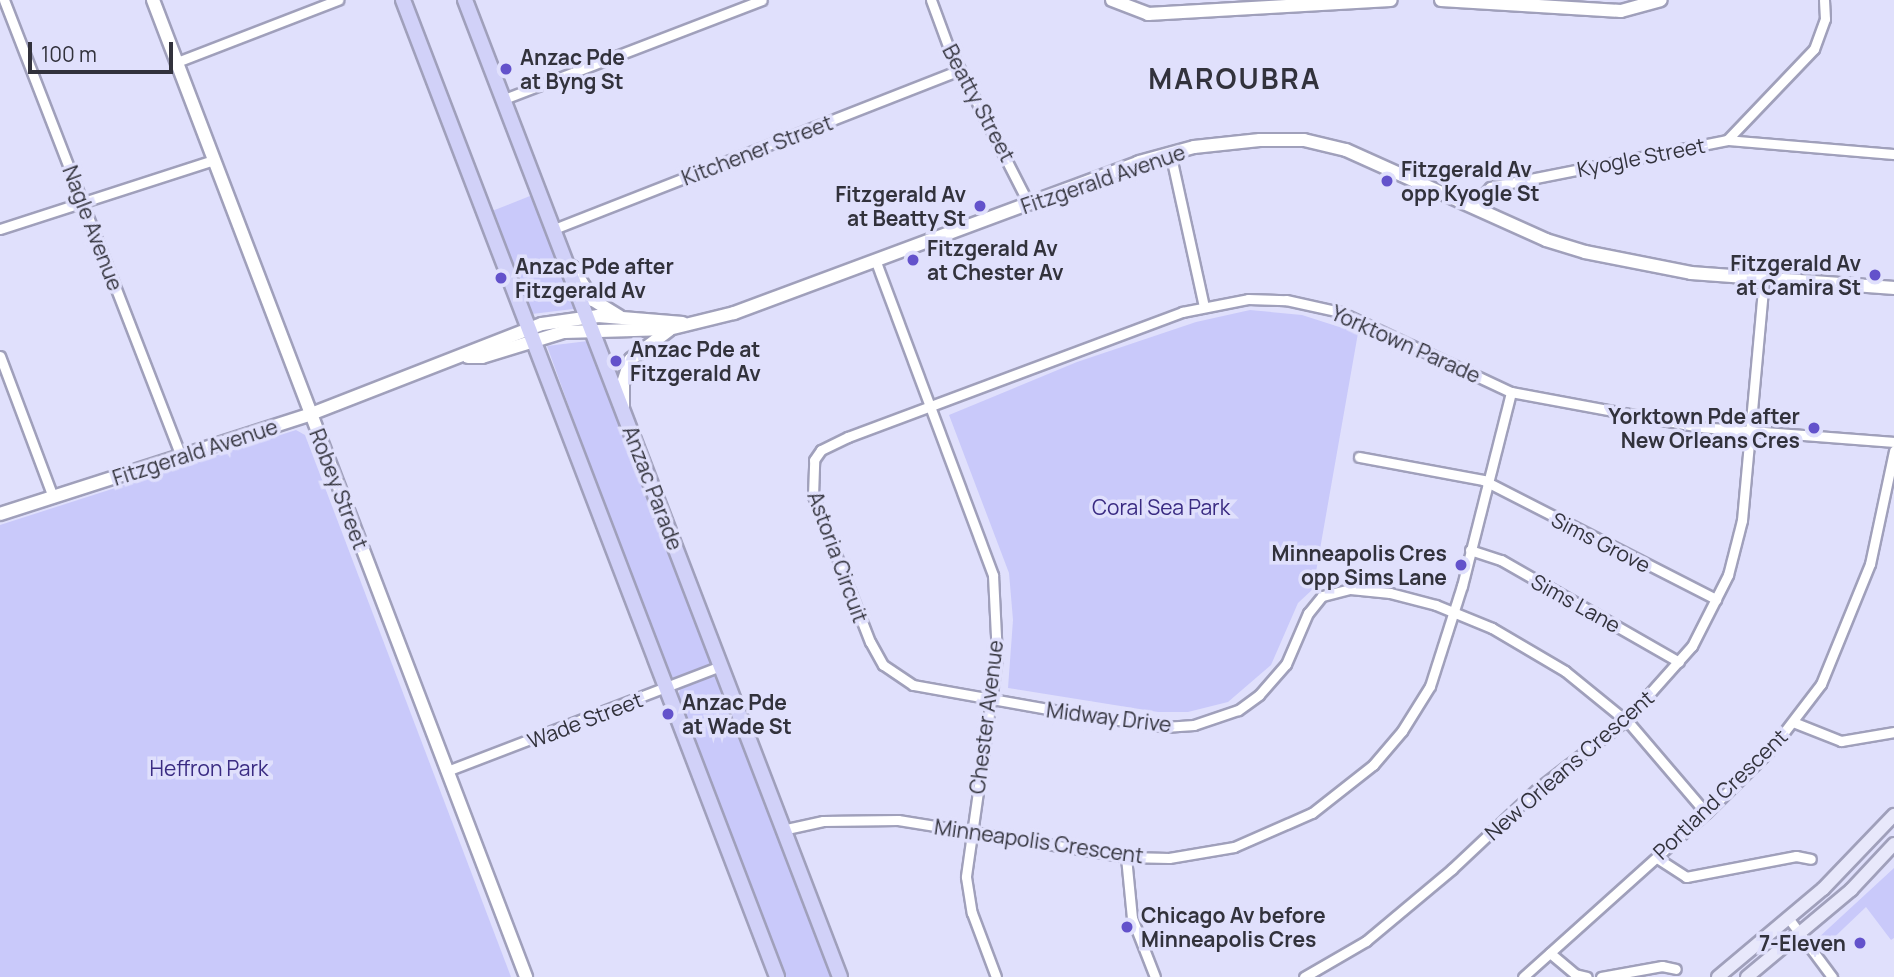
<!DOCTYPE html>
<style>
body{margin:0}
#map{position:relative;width:1894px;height:977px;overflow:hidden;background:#e0e0fc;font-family:Manrope,sans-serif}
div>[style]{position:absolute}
.green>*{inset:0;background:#c9c9fa}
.roads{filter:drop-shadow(2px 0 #a0a0bb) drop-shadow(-2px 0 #a0a0bb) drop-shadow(0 2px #a0a0bb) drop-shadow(0 -2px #a0a0bb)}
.minor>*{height:9px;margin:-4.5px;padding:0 4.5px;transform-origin:4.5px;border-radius:4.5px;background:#fff}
.tertiary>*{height:12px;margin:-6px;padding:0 6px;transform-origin:6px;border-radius:6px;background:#fff}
.secondary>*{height:12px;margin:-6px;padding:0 6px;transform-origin:6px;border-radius:6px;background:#e8e8fb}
.primary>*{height:14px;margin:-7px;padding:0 7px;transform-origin:7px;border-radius:7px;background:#d1d1f8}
.dots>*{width:19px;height:19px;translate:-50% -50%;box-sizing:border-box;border:4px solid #e0e0fc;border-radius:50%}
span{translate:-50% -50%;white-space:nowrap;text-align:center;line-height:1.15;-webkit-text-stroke:7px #e0e0fc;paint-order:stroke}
.poi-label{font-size:21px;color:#32323c;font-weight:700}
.left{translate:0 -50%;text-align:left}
.right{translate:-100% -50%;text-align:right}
.street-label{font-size:21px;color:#32323c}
.park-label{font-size:21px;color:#3a2b82}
.district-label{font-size:28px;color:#32323c;font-weight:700;letter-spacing:2px}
.scale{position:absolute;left:28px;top:42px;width:145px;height:32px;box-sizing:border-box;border:4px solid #32323c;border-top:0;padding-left:9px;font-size:21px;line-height:24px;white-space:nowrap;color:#32323c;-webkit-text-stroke:5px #e0e0fc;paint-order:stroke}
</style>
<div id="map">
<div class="green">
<div style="clip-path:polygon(535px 194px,577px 307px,573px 309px,532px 314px,492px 211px)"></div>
<div style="clip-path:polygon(1250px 310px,1302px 315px,1358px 333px,1313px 589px,1298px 603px,1271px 665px,1228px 702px,1188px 712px,1158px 712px,1008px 688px,1013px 620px,1009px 573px,949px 415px,1077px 362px,1196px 322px)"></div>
<div style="clip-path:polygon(588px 341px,711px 656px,709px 665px,674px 679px,666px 675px,547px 346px)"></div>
<div style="clip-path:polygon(296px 430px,305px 435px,511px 977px,0 977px,0 525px)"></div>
<div style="clip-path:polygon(715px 675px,720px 679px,835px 977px,782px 977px,677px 701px,680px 689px)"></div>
<div style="clip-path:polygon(1894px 868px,1894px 938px,1891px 940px,1866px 907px,1823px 948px,1817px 939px)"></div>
</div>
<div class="roads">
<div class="minor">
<div style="left:4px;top:0;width:490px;rotate:68.8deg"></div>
<div style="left:931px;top:0;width:49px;rotate:69.7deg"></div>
<div style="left:948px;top:46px;width:178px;rotate:62.9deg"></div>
<div style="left:177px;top:62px;width:173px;rotate:-21.1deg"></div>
<div style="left:504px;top:99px;width:276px;rotate:-21deg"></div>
<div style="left:1727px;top:140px;width:168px;rotate:4.8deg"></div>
<div style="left:1170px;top:152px;width:158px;rotate:77.6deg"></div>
<div style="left:1473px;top:206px;width:25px;rotate:-48deg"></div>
<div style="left:1490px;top:187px;width:242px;rotate:-11.2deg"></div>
<div style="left:1727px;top:140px;width:126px;rotate:-46.3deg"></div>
<div style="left:1814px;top:49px;width:32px;rotate:-70deg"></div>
<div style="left:1825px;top:19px;width:19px;rotate:-93deg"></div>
<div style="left:0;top:229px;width:225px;rotate:-17.9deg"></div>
<div style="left:554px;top:229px;width:436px;rotate:-21.4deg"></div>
<div style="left:876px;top:262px;width:334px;rotate:69.5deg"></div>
<div style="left:993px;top:575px;width:83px;rotate:87.2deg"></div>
<div style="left:997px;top:658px;width:221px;rotate:98.1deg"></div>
<div style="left:966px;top:877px;width:36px;rotate:81deg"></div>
<div style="left:972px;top:913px;width:68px;rotate:69.4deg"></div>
<div style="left:0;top:356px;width:151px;rotate:69.4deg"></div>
<div style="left:1359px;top:457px;width:126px;rotate:10.5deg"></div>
<div style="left:1483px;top:480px;width:262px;rotate:27.1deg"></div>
<div style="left:1470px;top:550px;width:33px;rotate:18deg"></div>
<div style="left:1501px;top:560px;width:205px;rotate:29.8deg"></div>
<div style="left:1793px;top:722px;width:52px;rotate:21.6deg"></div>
<div style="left:1841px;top:741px;width:54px;rotate:-9.6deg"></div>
<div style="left:447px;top:771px;width:293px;rotate:-21deg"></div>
<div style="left:1706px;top:813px;width:117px;rotate:-130.5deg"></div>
<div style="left:1630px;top:724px;width:84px;rotate:-140.8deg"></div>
<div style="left:1565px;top:671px;width:85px;rotate:-149.5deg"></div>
<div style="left:1492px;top:628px;width:61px;rotate:-157.7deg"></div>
<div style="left:1436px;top:605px;width:48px;rotate:-165.4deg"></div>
<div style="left:1390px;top:593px;width:40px;rotate:-174.3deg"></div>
<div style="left:1350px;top:589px;width:29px;rotate:166deg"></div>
<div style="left:1322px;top:596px;width:22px;rotate:129deg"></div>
<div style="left:1308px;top:613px;width:56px;rotate:113.3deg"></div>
<div style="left:1286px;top:664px;width:41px;rotate:131.1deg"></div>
<div style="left:1259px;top:695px;width:26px;rotate:144deg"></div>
<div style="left:1238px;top:710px;width:46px;rotate:161.2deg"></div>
<div style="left:1194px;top:725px;width:26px;rotate:176deg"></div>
<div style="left:1168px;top:727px;width:93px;rotate:-172deg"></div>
<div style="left:1076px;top:714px;width:166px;rotate:-169.9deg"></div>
<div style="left:913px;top:685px;width:36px;rotate:-146deg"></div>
<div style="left:883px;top:665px;width:26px;rotate:-119deg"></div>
<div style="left:870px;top:642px;width:157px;rotate:-111.3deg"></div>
<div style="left:813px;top:496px;width:36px;rotate:-88deg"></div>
<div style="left:814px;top:460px;width:12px;rotate:-55deg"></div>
<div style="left:821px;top:450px;width:30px;rotate:-26deg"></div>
<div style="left:848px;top:437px;width:357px;rotate:-20.5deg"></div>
<div style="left:1182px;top:312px;width:67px;rotate:-11.1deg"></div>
<div style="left:1248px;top:299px;width:38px;rotate:2deg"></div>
<div style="left:1286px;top:300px;width:55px;rotate:12.5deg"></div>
<div style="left:1340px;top:312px;width:189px;rotate:25.1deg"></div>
<div style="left:1511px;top:392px;width:191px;rotate:10.5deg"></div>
<div style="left:1699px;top:427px;width:196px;rotate:4.4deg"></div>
<div style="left:782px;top:830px;width:42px;rotate:-12.4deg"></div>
<div style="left:823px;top:821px;width:75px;rotate:-0.8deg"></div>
<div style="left:898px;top:820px;width:231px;rotate:9.2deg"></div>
<div style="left:1126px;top:857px;width:43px;rotate:1.3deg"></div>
<div style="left:1169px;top:858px;width:66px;rotate:-9.6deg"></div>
<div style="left:1234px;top:847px;width:85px;rotate:-23.6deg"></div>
<div style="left:1312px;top:813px;width:78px;rotate:-38.2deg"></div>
<div style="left:1373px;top:765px;width:45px;rotate:-49.5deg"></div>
<div style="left:1402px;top:731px;width:53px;rotate:-58.1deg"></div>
<div style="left:1430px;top:686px;width:105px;rotate:-72.3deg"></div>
<div style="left:1462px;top:586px;width:200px;rotate:-75.8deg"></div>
<div style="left:1126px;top:857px;width:61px;rotate:84.4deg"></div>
<div style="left:1132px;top:918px;width:63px;rotate:68.7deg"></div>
<div style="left:1657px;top:858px;width:35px;rotate:33deg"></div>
<div style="left:1686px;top:877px;width:112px;rotate:-10.8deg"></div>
<div style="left:1796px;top:856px;width:15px;rotate:11deg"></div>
<div style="left:1789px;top:919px;width:72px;rotate:53.4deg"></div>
<div style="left:1550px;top:953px;width:33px;rotate:40deg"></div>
<div style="left:1575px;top:974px;width:12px;rotate:14deg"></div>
<div style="left:1304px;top:977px;width:72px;rotate:-30.1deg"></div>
<div style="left:1366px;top:941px;width:112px;rotate:-39.9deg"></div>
<div style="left:1452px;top:869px;width:117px;rotate:-43.3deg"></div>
<div style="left:1537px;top:789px;width:113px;rotate:-37.8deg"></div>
<div style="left:1626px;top:720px;width:99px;rotate:-48.3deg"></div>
<div style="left:1692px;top:646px;width:80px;rotate:-63.1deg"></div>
<div style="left:1728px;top:575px;width:57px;rotate:-75.7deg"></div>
<div style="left:1742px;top:520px;width:242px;rotate:-84.8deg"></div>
<div style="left:1523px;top:977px;width:246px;rotate:-41.9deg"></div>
<div style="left:1706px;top:813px;width:93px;rotate:-44.6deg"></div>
<div style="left:1772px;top:748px;width:81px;rotate:-52.6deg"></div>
<div style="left:1821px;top:684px;width:130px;rotate:-67.8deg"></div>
<div style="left:1870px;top:564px;width:116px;rotate:-78deg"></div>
<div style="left:1601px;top:977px;width:62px;rotate:-10.2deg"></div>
<div style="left:1662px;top:966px;width:14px;rotate:12deg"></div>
</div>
<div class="tertiary">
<div style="left:153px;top:0;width:1046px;rotate:69.1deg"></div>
<div style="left:1112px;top:0;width:39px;rotate:21deg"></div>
<div style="left:1148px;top:14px;width:243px;rotate:-3.3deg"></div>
<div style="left:1441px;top:0;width:180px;rotate:3.5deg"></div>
<div style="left:1621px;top:11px;width:41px;rotate:-15.4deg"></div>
<div style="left:572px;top:267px;width:39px;rotate:58deg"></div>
<div style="left:593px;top:300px;width:31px;rotate:32deg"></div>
<div style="left:468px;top:357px;width:14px"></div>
<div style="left:482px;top:357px;width:86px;rotate:-17deg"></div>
<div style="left:564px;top:332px;width:105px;rotate:-1.6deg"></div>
<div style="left:669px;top:329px;width:67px;rotate:-13.8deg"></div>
<div style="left:734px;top:313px;width:432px;rotate:-20.4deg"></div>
<div style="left:1139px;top:162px;width:57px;rotate:-15.3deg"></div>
<div style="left:1194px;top:147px;width:66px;rotate:-6.1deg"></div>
<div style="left:1260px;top:140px;width:44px"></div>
<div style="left:1304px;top:140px;width:43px;rotate:13.4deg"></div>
<div style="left:1346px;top:150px;width:219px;rotate:24.2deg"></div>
<div style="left:1546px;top:240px;width:41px;rotate:17.1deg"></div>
<div style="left:1585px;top:252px;width:108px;rotate:11.2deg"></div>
<div style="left:1691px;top:273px;width:204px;rotate:4.2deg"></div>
<div style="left:623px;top:407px;width:24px;rotate:-90deg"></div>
<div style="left:623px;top:383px;width:25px;rotate:-72deg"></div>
<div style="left:631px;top:359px;width:48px;rotate:-37.3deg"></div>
<div style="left:0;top:514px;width:327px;rotate:-17.8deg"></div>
<div style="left:311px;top:414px;width:248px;rotate:-21.3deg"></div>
<div style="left:542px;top:324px;width:57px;rotate:-8.1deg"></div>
<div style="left:598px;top:316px;width:85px;rotate:4.7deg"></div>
</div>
<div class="secondary">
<div style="left:1718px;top:977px;width:137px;rotate:-40deg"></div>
<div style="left:1823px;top:889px;width:103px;rotate:-46.2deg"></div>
<div style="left:1747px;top:977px;width:136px;rotate:-39.9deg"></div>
<div style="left:1851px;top:890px;width:63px;rotate:-46.9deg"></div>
</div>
<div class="primary">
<div style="left:403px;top:0;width:1046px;rotate:69.05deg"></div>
<div style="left:465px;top:0;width:1046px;rotate:69deg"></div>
</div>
</div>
<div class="dots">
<div style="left:506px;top:69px;background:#6352cb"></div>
<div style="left:1387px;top:181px;background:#6352cb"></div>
<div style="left:980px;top:206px;background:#6352cb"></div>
<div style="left:913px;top:260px;background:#6352cb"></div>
<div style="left:1875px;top:275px;background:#6352cb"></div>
<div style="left:501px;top:278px;background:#6352cb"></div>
<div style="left:616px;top:361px;background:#6352cb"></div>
<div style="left:1814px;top:428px;background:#6352cb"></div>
<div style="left:1461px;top:565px;background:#6352cb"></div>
<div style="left:668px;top:714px;background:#6352cb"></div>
<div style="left:1127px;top:927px;background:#6352cb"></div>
<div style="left:1860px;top:943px;background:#6352cb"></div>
</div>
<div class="poi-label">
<span class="left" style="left:520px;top:69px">Anzac Pde<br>at Byng St</span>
<span class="left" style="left:1401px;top:181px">Fitzgerald Av<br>opp Kyogle St</span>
<span class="right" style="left:966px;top:206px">Fitzgerald Av<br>at Beatty St</span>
<span class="left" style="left:927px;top:260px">Fitzgerald Av<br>at Chester Av</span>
<span class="right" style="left:1861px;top:275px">Fitzgerald Av<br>at Camira St</span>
<span class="left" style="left:515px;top:278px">Anzac Pde after<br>Fitzgerald Av</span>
<span class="left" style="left:630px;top:361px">Anzac Pde at<br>Fitzgerald Av</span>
<span class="right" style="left:1800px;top:428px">Yorktown Pde after<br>New Orleans Cres</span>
<span class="right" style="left:1447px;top:565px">Minneapolis Cres<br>opp Sims Lane</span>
<span class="left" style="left:682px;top:714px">Anzac Pde<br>at Wade St</span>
<span class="left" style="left:1141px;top:927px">Chicago Av before<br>Minneapolis Cres</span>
<span class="right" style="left:1846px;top:943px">7-Eleven</span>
</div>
<div class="street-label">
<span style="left:979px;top:103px;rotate:62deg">Beatty Street</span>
<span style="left:757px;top:150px;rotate:-21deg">Kitchener Street</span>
<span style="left:1641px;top:157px;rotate:-11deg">Kyogle Street</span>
<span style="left:1103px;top:179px;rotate:-19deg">Fitzgerald Avenue</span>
<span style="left:93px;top:228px;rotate:69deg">Nagle Avenue</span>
<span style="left:1406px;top:344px;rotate:24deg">Yorktown Parade</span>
<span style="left:195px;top:452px;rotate:-18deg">Fitzgerald Avenue</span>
<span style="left:653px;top:488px;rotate:69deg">Anzac Parade</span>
<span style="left:339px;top:489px;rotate:69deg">Robey Street</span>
<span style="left:1601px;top:542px;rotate:27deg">Sims Grove</span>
<span style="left:838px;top:557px;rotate:70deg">Astoria Circuit</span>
<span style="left:1576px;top:603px;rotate:29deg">Sims Lane</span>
<span style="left:986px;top:717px;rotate:-83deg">Chester Avenue</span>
<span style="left:1109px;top:717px;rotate:7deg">Midway Drive</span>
<span style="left:585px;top:720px;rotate:-21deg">Wade Street</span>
<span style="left:1569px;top:765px;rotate:-41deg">New Orleans Crescent</span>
<span style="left:1720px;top:794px;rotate:-44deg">Portland Crescent</span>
<span style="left:1039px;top:841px;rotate:8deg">Minneapolis Crescent</span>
</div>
<div class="park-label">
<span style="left:1161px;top:507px">Coral Sea Park</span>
<span style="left:209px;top:768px">Heffron Park</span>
</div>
<div class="district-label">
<span style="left:1235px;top:78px">MAROUBRA</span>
</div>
<div class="scale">100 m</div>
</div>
